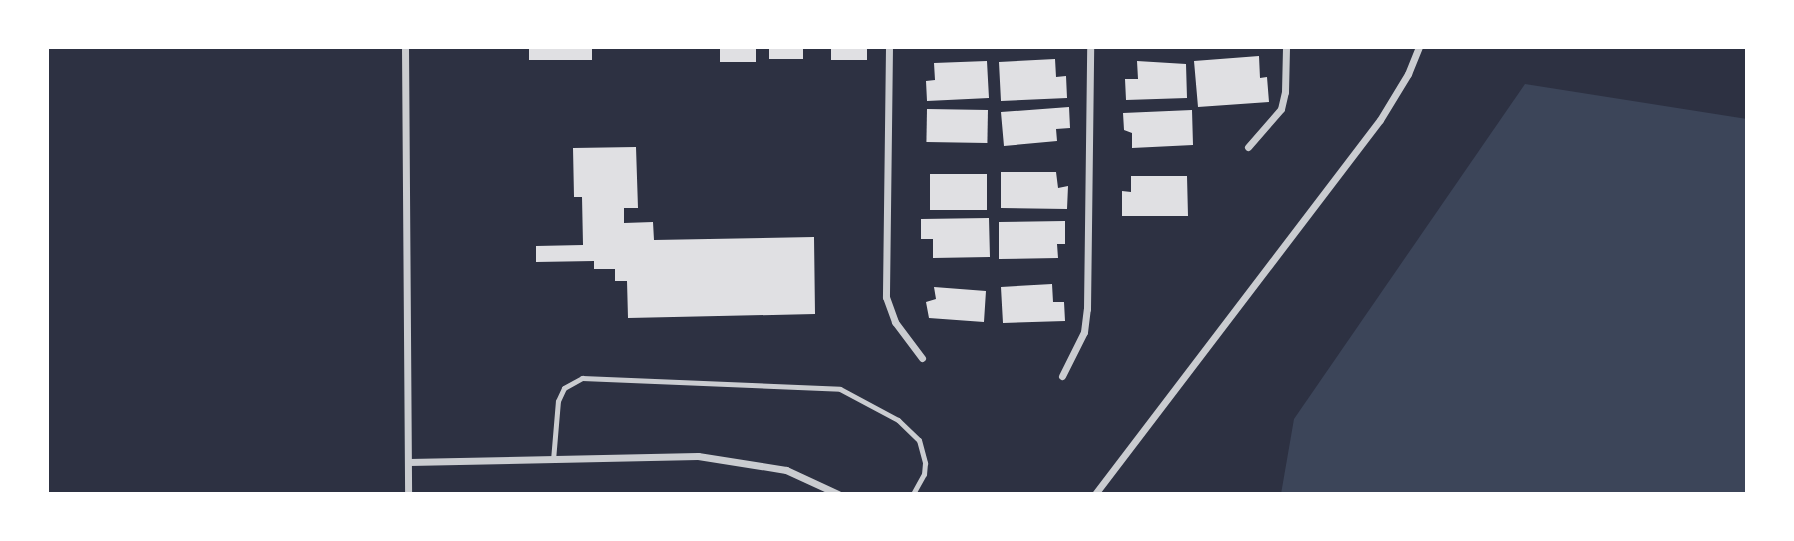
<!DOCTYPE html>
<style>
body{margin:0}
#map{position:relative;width:1794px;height:541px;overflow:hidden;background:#2d3142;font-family:"DejaVu Sans",sans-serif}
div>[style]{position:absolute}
.green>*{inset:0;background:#3c4559}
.building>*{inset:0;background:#e0e0e3;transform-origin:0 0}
.service>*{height:5px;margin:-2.5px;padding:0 2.5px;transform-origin:2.5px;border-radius:2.5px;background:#caccd0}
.minor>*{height:7px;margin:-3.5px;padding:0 3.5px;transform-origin:3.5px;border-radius:3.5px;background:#caccd0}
span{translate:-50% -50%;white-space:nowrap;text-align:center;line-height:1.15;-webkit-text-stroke:5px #fff;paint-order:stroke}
.frame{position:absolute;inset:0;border:49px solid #fff;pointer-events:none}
</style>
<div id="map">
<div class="green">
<div style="clip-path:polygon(1525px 84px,1747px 119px,1747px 494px,1281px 494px,1294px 419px)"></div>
</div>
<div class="building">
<div style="left:529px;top:47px;width:63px;height:13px"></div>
<div style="left:720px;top:47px;width:36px;height:15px"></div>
<div style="left:769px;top:47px;width:34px;height:12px"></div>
<div style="left:831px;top:47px;width:36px;height:13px"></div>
<div style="clip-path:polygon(1259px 56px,1260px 78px,1267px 77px,1269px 102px,1198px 107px,1194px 61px)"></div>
<div style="clip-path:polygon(1055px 59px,1056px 77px,1066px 76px,1067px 98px,1001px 101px,999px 62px)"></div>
<div style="clip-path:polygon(987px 61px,989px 98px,927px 101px,926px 81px,935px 80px,934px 63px)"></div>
<div style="clip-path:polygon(1137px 61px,1186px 64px,1187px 98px,1126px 100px,1125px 79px,1138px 79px)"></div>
<div style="clip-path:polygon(1069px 107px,1070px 128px,1056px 129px,1057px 141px,1004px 146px,1001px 112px)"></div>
<div style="left:927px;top:109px;width:61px;height:33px;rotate:1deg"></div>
<div style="clip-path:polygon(1192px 110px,1193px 145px,1132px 148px,1132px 133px,1124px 130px,1123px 113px)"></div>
<div style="clip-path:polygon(636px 147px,638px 208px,624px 208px,624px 223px,653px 222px,654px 240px,814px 237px,815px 314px,628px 318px,627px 281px,615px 281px,615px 269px,594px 269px,594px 261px,536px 262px,536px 246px,583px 245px,582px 197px,574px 197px,573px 148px)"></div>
<div style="clip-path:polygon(1001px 172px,1056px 172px,1058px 188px,1068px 186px,1067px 209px,1001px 208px)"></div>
<div style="left:987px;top:174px;width:36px;height:57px;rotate:90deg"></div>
<div style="clip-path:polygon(1131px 176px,1187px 176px,1188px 216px,1122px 216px,1122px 191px,1131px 192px)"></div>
<div style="clip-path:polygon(989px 218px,990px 257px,933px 258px,933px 239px,921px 239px,921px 219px)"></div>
<div style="clip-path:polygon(1065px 221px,1065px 244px,1057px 244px,1058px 258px,999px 259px,999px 222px)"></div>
<div style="clip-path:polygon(1052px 284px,1053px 302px,1064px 302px,1065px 321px,1003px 323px,1001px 287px)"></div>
<div style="clip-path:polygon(934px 287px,986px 291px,984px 322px,929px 318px,926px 302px,936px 299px)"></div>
</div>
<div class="service">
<div style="left:553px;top:460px;width:59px;rotate:-85.2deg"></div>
<div style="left:558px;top:401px;width:14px;rotate:-65deg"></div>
<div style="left:564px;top:388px;width:21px;rotate:-29deg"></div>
<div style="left:582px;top:378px;width:258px;rotate:2.4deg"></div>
<div style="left:840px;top:389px;width:66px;rotate:28.1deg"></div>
<div style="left:898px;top:420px;width:29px;rotate:44deg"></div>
<div style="left:919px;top:440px;width:24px;rotate:75deg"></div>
<div style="left:925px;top:463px;width:11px;rotate:95deg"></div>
<div style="left:924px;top:474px;width:23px;rotate:119deg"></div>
</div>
<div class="minor">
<div style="left:405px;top:47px;width:447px;rotate:89.6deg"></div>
<div style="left:889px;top:47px;width:250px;rotate:90.7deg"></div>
<div style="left:886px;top:297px;width:27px;rotate:70deg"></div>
<div style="left:895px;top:322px;width:45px;rotate:53.1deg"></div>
<div style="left:1248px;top:147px;width:50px;rotate:-49deg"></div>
<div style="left:1281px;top:109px;width:17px;rotate:-77deg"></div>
<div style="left:1285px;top:92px;width:45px;rotate:-88.7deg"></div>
<div style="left:1062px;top:376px;width:49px;rotate:-63.4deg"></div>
<div style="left:1084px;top:332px;width:23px;rotate:-83deg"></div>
<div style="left:1087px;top:309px;width:262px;rotate:-89.3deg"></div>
<div style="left:409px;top:462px;width:289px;rotate:-1.2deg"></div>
<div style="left:698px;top:456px;width:89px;rotate:9deg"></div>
<div style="left:786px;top:470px;width:57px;rotate:24.8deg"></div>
<div style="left:1095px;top:494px;width:470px;rotate:-52.7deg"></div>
<div style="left:1380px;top:120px;width:54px;rotate:-58.7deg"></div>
<div style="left:1408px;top:74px;width:29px;rotate:-68deg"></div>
</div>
<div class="frame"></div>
</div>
